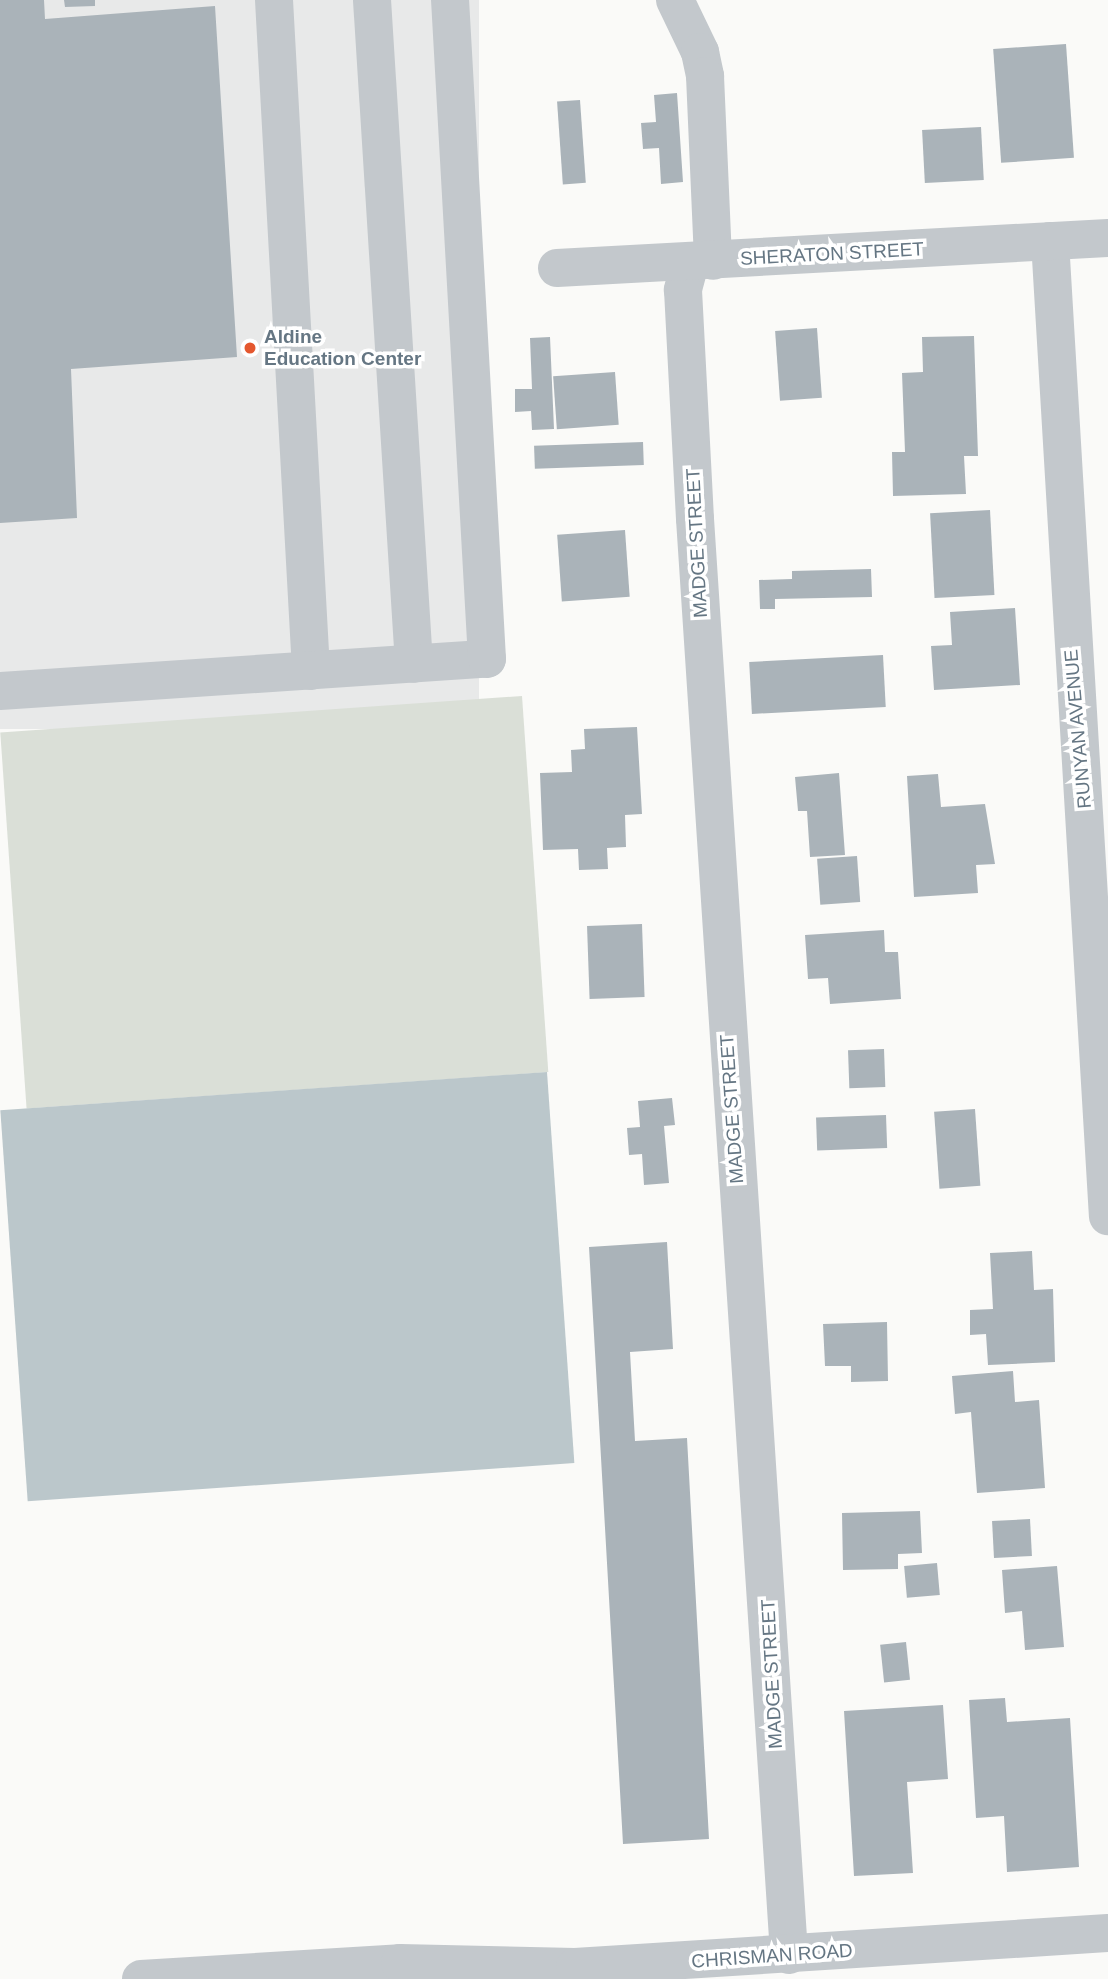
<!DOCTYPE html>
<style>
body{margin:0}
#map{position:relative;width:1108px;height:1979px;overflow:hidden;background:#fafaf8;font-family:Helvetica,sans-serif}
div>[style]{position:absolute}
.built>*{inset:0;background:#e8e9e9;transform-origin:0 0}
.green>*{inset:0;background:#dadfd7;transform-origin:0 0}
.water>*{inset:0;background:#bbc7cb;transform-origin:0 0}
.building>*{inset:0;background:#aab3b9;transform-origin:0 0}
.minor>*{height:38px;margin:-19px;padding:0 19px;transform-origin:19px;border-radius:19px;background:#c3c8cc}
.dots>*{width:19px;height:19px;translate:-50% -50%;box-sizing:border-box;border:4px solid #fff;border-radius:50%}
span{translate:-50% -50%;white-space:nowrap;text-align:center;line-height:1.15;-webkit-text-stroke:7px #fff;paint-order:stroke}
.street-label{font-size:19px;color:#657683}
.poi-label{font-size:19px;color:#657683;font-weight:700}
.left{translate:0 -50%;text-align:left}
</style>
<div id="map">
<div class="built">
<div style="left:0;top:0;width:479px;height:729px"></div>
</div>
<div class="green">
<div style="left:522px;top:696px;width:377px;height:523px;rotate:86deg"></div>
</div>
<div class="water">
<div style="left:547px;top:1072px;width:392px;height:548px;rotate:86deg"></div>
</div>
<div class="building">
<div style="clip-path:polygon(0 0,44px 0,45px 19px,215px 6px,237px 357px,71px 369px,77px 518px,0 523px)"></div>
<div style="clip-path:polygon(64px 0,95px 0,95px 6px,65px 7px)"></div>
<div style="left:1066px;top:44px;width:114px;height:73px;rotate:86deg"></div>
<div style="clip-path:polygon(677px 93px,683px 182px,661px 184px,659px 148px,643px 149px,641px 123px,656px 122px,654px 95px)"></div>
<div style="left:580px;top:100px;width:83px;height:23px;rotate:86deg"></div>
<div style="left:981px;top:127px;width:53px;height:59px;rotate:87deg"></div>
<div style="left:817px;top:328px;width:70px;height:42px;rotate:86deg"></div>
<div style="clip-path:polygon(974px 336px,978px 456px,964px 456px,966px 494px,893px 496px,892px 452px,905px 452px,902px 373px,923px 372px,922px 337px)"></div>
<div style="clip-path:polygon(550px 337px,554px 429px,532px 430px,531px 411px,515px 412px,515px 389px,532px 389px,530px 338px)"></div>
<div style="left:615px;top:372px;width:53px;height:62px;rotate:86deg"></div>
<div style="left:643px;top:442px;width:23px;height:109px;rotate:88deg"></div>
<div style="left:990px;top:510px;width:85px;height:60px;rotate:87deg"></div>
<div style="left:625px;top:530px;width:67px;height:68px;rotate:86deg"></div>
<div style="clip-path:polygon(871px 569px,872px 597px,775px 599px,775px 609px,760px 609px,759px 580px,792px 579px,792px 571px)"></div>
<div style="clip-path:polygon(1015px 608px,1020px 685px,934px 690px,931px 646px,952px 645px,950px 612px)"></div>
<div style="left:883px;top:655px;width:52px;height:134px;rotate:87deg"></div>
<div style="clip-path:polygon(637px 727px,642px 814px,625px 815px,626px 847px,607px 848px,608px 869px,579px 870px,578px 849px,543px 850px,540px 773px,572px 772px,571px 750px,585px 749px,584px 729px)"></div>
<div style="clip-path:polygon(839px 773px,845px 855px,810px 857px,807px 811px,798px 811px,795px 777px)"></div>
<div style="clip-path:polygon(938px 774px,941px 807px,985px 804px,995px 864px,976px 865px,978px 893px,914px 897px,907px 776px)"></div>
<div style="left:857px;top:856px;width:46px;height:40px;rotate:86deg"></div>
<div style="left:642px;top:924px;width:73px;height:55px;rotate:88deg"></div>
<div style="clip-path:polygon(884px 930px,885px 952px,898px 952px,901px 999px,830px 1004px,828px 978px,808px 979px,805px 935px)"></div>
<div style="left:884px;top:1049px;width:38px;height:36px;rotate:88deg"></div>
<div style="clip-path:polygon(672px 1098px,675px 1125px,664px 1126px,669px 1183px,644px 1185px,642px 1154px,629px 1155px,627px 1128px,640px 1127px,638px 1101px)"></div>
<div style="left:975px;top:1109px;width:77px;height:41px;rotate:86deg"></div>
<div style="left:886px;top:1115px;width:33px;height:70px;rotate:88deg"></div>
<div style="clip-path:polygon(667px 1242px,673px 1349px,630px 1352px,635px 1441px,687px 1438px,709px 1839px,623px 1844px,589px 1247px)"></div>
<div style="clip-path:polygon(1032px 1251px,1034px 1290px,1053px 1289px,1055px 1362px,988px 1365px,986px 1334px,970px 1335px,970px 1310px,993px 1309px,990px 1253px)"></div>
<div style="clip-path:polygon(887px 1322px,888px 1381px,851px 1382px,851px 1366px,825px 1366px,823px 1324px)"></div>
<div style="clip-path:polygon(1013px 1371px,1015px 1402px,1039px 1400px,1045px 1488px,977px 1493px,971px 1412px,955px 1414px,952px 1376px)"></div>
<div style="clip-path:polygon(920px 1511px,922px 1553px,898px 1554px,898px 1569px,843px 1570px,842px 1513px)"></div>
<div style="left:1030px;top:1519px;width:37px;height:38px;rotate:87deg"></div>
<div style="left:937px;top:1563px;width:32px;height:33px;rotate:85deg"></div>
<div style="clip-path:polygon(1057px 1566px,1064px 1647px,1025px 1650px,1022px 1611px,1005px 1613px,1002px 1570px)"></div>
<div style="left:906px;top:1642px;width:38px;height:26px;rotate:84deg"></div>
<div style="clip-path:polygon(1005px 1698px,1007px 1722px,1070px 1718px,1079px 1867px,1007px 1872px,1004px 1816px,976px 1818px,969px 1700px)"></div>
<div style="clip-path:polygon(943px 1705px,948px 1779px,907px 1782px,913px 1873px,854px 1876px,844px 1711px)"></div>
</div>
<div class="minor">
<div style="left:274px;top:0;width:672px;rotate:86.84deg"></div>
<div style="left:372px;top:0;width:665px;rotate:86.38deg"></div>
<div style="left:675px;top:0;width:58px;rotate:64.3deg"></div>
<div style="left:700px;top:52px;width:25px;rotate:78deg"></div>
<div style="left:705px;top:76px;width:185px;rotate:87.5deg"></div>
<div style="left:1050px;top:241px;width:977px;rotate:86.6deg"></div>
<div style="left:690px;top:263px;width:28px;rotate:105deg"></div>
<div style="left:683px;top:290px;width:229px;rotate:87deg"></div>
<div style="left:695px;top:519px;width:1439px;rotate:86.25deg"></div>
<div style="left:557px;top:268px;width:552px;rotate:-3.12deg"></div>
<div style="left:0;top:691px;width:488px;rotate:-3.8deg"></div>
<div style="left:487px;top:659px;width:660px;rotate:-93.21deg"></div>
<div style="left:141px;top:1979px;width:259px;rotate:-3.5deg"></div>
<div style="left:400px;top:1963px;width:175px;rotate:1.3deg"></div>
<div style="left:575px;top:1967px;width:534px;rotate:-3.65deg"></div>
</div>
<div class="dots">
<div style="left:250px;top:348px;background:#e4572e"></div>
</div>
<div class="street-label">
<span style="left:832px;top:254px;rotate:-3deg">SHERATON STREET</span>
<span style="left:697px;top:543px;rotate:-93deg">MADGE STREET</span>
<span style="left:1078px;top:729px;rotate:-95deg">RUNYAN AVENUE</span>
<span style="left:732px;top:1109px;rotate:-94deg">MADGE STREET</span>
<span style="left:772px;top:1674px;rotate:-93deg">MADGE STREET</span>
<span style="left:772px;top:1956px;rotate:-4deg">CHRISMAN ROAD</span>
</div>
<div class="poi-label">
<span class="left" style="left:264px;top:348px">Aldine<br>Education Center</span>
</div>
</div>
